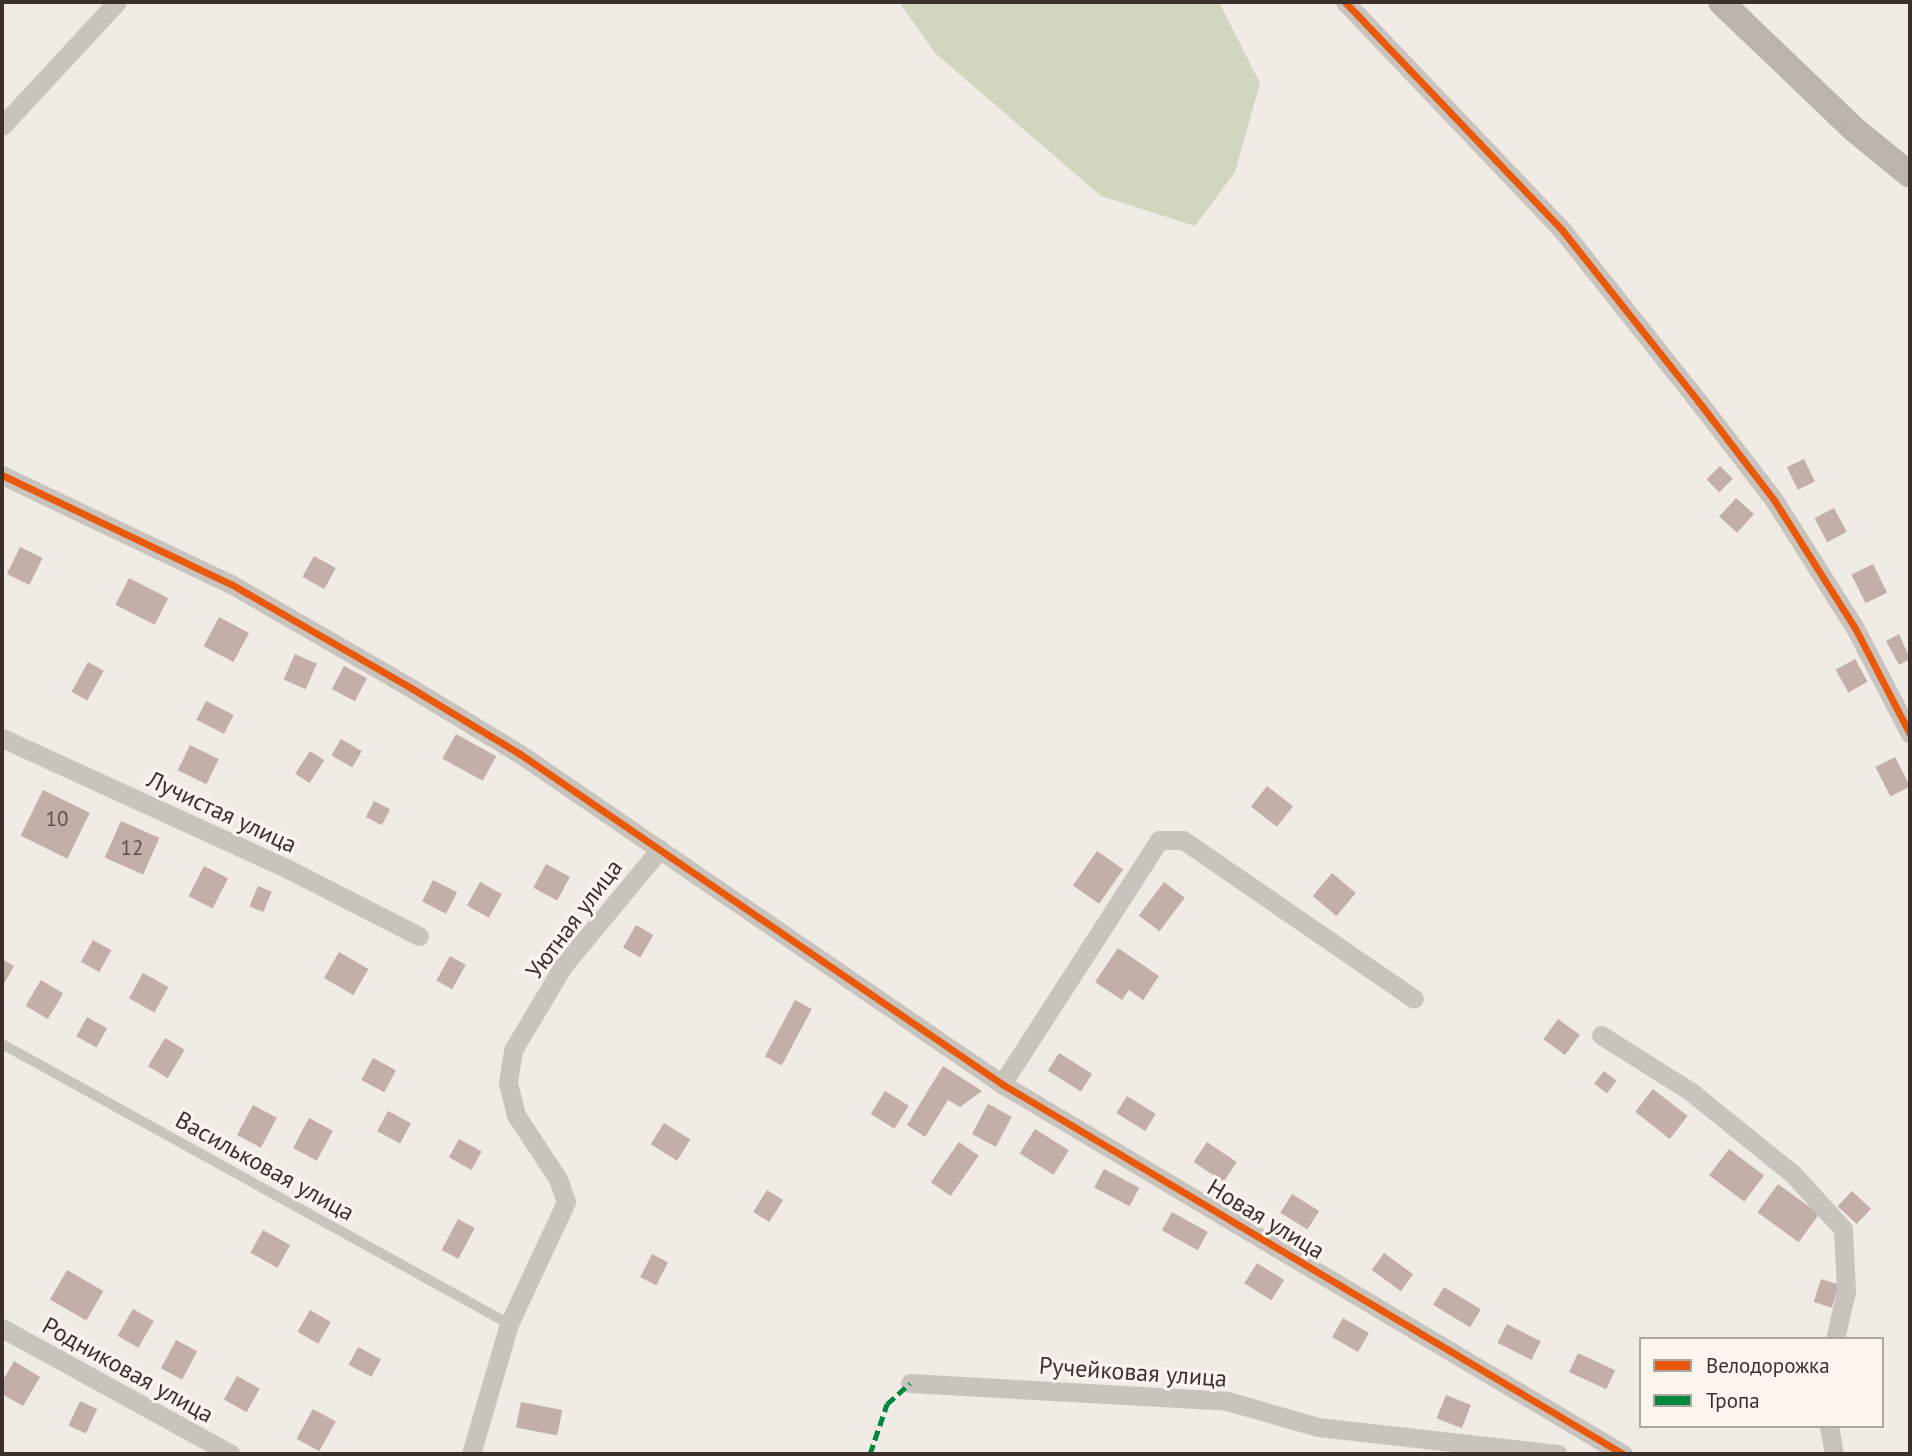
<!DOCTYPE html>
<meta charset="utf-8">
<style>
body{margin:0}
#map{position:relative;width:1912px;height:1456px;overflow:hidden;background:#f0ebe5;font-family:"PT Sans",sans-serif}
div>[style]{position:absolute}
.green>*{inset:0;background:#d1d6bf}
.building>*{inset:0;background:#c3afa7;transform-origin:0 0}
.service>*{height:10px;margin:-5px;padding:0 5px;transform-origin:5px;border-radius:5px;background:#c9c3be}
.minor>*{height:19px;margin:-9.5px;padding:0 9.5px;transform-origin:9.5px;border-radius:9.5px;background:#c9c3be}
.secondary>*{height:26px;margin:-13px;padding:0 13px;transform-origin:13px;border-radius:13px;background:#bab3ae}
.quiet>*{height:5px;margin-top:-2.5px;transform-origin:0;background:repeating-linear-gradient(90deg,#00873e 0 10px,transparent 0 15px)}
.cycleway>*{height:7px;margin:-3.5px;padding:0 3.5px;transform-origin:3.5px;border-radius:3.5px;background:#e8590c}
span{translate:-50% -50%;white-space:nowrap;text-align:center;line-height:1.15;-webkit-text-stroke:6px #fbf5ee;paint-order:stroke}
.number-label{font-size:21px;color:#5d504a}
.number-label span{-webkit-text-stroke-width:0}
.street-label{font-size:24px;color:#3b302b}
.frame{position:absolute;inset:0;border:4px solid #3b302b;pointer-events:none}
.legend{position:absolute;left:1639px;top:1337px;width:245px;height:91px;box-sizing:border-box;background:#fbf5ee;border:2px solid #aea6a0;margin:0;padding:9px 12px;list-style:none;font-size:21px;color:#3b302b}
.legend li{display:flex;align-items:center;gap:14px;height:35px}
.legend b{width:35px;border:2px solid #aea6a0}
</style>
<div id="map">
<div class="green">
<div style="clip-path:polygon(899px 2px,1219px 2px,1260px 83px,1235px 172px,1195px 226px,1101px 196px,935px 53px)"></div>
</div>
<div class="building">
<div style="left:1804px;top:459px;width:25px;height:19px;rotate:64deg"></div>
<div style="left:1720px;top:466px;width:18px;height:19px;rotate:45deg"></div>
<div style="left:1736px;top:498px;width:24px;height:25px;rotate:42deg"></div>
<div style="left:1834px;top:508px;width:27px;height:22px;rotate:62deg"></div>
<div style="left:20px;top:547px;width:25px;height:30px;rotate:26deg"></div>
<div style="left:314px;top:556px;width:25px;height:24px;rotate:29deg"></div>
<div style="left:1873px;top:564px;width:32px;height:24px;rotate:64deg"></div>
<div style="left:129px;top:578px;width:44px;height:30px;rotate:27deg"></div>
<div style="left:219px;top:617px;width:34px;height:33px;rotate:28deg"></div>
<div style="clip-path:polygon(1899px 634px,1910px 659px,1899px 665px,1886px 641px)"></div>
<div style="left:295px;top:654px;width:24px;height:28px;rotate:24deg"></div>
<div style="left:1855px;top:659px;width:26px;height:22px;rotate:61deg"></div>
<div style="left:88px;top:662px;width:18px;height:34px;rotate:29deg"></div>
<div style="left:344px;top:666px;width:26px;height:26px;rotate:28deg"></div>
<div style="left:206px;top:701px;width:31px;height:21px;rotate:27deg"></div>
<div style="left:456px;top:734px;width:46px;height:28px;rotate:29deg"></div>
<div style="left:341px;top:739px;width:24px;height:19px;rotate:30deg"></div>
<div style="left:190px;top:745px;width:32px;height:28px;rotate:26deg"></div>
<div style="left:310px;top:751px;width:17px;height:27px;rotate:33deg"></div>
<div style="left:1895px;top:757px;width:33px;height:22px;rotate:63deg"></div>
<div style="left:1267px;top:786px;width:33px;height:26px;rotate:38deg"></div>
<div style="left:43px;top:790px;width:52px;height:51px;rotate:26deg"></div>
<div style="left:374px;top:801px;width:18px;height:18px;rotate:27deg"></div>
<div style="left:121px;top:821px;width:42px;height:40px;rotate:24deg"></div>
<div style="left:1097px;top:851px;width:32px;height:42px;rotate:35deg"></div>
<div style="left:546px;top:864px;width:27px;height:27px;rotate:28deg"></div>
<div style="left:204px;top:866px;width:27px;height:34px;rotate:27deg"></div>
<div style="left:1332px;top:873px;width:31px;height:30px;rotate:40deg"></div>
<div style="left:433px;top:880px;width:27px;height:24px;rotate:27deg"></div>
<div style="left:480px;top:882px;width:25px;height:27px;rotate:29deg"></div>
<div style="left:1164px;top:882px;width:26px;height:42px;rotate:37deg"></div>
<div style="left:258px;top:886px;width:15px;height:22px;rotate:23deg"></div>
<div style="left:636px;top:925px;width:20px;height:26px;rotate:30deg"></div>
<div style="left:93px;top:940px;width:21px;height:25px;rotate:29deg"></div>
<div style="clip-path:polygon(1118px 948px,1159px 976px,1143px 1000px,1129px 990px,1122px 1000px,1095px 982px)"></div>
<div style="left:339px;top:952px;width:34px;height:30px;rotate:30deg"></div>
<div style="left:450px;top:956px;width:18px;height:28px;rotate:29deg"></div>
<div style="clip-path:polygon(2px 959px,14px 966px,2px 987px)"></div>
<div style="left:143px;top:973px;width:29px;height:29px;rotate:29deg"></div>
<div style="left:41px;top:980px;width:26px;height:30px;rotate:31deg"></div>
<div style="left:795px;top:1000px;width:19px;height:64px;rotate:28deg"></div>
<div style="left:87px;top:1017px;width:23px;height:22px;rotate:29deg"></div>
<div style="left:1558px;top:1019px;width:27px;height:25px;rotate:36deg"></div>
<div style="left:165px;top:1038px;width:23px;height:33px;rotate:31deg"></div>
<div style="left:1059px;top:1053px;width:39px;height:21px;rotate:32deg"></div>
<div style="left:373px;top:1058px;width:26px;height:25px;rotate:28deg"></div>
<div style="clip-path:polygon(943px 1066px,982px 1091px,960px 1107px,948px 1100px,925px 1137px,907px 1125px)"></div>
<div style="left:1604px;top:1071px;width:16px;height:16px;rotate:38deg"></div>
<div style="left:1653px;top:1089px;width:44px;height:29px;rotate:38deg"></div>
<div style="left:885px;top:1091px;width:28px;height:27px;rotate:32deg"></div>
<div style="left:1127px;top:1096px;width:34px;height:20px;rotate:32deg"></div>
<div style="left:988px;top:1104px;width:27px;height:34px;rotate:28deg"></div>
<div style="left:253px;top:1105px;width:27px;height:34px;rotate:28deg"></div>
<div style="left:388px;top:1111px;width:26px;height:23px;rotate:28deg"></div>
<div style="left:309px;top:1118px;width:27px;height:34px;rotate:28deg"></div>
<div style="left:664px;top:1123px;width:31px;height:25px;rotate:32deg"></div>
<div style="left:1035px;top:1129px;width:40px;height:29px;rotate:32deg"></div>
<div style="left:459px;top:1139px;width:26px;height:21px;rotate:29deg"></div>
<div style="left:959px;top:1142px;width:24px;height:49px;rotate:35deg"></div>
<div style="left:1207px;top:1142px;width:36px;height:24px;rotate:34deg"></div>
<div style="left:1729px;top:1149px;width:44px;height:33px;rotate:37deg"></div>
<div style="left:1104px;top:1169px;width:40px;height:21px;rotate:28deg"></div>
<div style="left:1778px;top:1184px;width:51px;height:35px;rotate:36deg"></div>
<div style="left:767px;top:1190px;width:19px;height:26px;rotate:32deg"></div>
<div style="left:1852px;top:1191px;width:26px;height:21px;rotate:43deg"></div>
<div style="left:1292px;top:1194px;width:32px;height:22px;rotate:32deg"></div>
<div style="left:1172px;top:1212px;width:41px;height:21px;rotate:29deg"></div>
<div style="left:458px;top:1219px;width:19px;height:35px;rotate:28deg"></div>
<div style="left:263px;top:1230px;width:31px;height:26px;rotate:29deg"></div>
<div style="left:1384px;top:1253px;width:36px;height:21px;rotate:36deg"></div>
<div style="left:652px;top:1254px;width:18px;height:26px;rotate:27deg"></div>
<div style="left:1257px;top:1263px;width:32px;height:24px;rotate:32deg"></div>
<div style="left:67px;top:1270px;width:42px;height:34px;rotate:30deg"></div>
<div style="left:1821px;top:1279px;width:19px;height:24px;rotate:18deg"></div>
<div style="left:1444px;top:1287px;width:43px;height:21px;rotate:31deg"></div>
<div style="left:133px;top:1309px;width:24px;height:31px;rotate:30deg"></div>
<div style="left:310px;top:1310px;width:24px;height:25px;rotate:30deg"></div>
<div style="left:1343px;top:1318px;width:30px;height:22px;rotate:30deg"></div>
<div style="left:1507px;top:1324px;width:38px;height:21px;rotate:27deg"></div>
<div style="left:176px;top:1340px;width:24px;height:32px;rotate:28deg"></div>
<div style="left:358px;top:1347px;width:26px;height:20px;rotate:28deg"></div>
<div style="left:1578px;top:1353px;width:41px;height:21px;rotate:25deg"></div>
<div style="clip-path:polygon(14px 1361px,40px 1377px,23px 1406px,2px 1394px,2px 1382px)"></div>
<div style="left:237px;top:1376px;width:26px;height:27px;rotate:29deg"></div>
<div style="left:1446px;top:1395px;width:27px;height:25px;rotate:22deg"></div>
<div style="left:80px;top:1401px;width:19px;height:27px;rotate:25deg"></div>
<div style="left:521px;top:1402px;width:42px;height:26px;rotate:11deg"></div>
<div style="left:313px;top:1409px;width:26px;height:34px;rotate:29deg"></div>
</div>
<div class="service">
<div style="left:2px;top:1044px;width:579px;rotate:28.91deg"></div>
</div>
<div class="minor">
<div style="left:1345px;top:2px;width:315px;rotate:46.4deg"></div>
<div style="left:1562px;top:230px;width:218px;rotate:51.5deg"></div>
<div style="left:1698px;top:401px;width:125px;rotate:52.5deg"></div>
<div style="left:1774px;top:500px;width:151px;rotate:57.7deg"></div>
<div style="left:1855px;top:628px;width:119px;rotate:62.6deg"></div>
<div style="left:2px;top:126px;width:169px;rotate:-47.2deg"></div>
<div style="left:2px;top:475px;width:254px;rotate:25.5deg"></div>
<div style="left:231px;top:584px;width:208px;rotate:30deg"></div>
<div style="left:411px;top:688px;width:127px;rotate:31.2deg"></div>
<div style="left:520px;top:754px;width:584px;rotate:34.4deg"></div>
<div style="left:1002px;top:1084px;width:723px;rotate:30.79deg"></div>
<div style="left:2px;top:738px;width:315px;rotate:24.6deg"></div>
<div style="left:288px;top:869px;width:147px;rotate:27.1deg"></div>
<div style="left:1601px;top:1035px;width:105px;rotate:32.2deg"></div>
<div style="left:1690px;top:1091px;width:132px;rotate:38.9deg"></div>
<div style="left:1793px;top:1174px;width:74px;rotate:47.7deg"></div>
<div style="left:1843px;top:1229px;width:62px;rotate:87.2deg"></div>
<div style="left:1846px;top:1291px;width:49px;rotate:102.9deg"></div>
<div style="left:1002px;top:1084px;width:290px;rotate:-57.2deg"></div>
<div style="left:1159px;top:840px;width:24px"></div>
<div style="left:1183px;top:840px;width:280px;rotate:34.5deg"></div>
<div style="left:2px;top:1328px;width:261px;rotate:28.8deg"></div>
<div style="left:910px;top:1383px;width:318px;rotate:3.2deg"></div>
<div style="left:1227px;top:1401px;width:95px;rotate:15.9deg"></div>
<div style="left:1318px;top:1427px;width:241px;rotate:6.4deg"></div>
<div style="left:1829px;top:1426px;width:28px;rotate:80deg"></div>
<div style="left:471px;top:1454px;width:135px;rotate:-73.7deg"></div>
<div style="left:509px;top:1324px;width:135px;rotate:-65deg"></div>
<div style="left:566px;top:1202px;width:24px;rotate:-109deg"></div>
<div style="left:558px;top:1179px;width:77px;rotate:-123.3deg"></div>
<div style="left:516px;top:1115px;width:34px;rotate:-104deg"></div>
<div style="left:508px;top:1082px;width:32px;rotate:-81deg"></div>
<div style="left:513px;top:1050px;width:98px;rotate:-59.2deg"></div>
<div style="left:563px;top:966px;width:152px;rotate:-50.3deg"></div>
</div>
<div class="secondary">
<div style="left:1721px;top:2px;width:185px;rotate:43.7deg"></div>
<div style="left:1855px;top:130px;width:71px;rotate:39.3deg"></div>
</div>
<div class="quiet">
<div style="left:870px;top:1454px;width:53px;rotate:-71.2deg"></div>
<div style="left:887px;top:1404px;width:31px;rotate:-42deg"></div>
</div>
<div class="cycleway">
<div style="left:1345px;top:2px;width:315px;rotate:46.4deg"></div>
<div style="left:1562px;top:230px;width:218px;rotate:51.5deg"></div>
<div style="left:1698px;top:401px;width:125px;rotate:52.5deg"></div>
<div style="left:1774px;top:500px;width:151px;rotate:57.7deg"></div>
<div style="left:1855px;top:628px;width:119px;rotate:62.6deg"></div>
<div style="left:2px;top:475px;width:254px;rotate:25.5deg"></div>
<div style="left:231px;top:584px;width:208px;rotate:30deg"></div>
<div style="left:411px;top:688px;width:127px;rotate:31.2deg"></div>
<div style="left:520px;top:754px;width:584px;rotate:34.4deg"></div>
<div style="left:1002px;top:1084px;width:723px;rotate:30.79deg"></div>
</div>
<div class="number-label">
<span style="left:57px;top:819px">10</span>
<span style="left:132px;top:848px">12</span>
</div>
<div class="street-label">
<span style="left:222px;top:812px;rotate:25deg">Лучистая улица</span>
<span style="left:574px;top:919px;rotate:-53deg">Уютная улица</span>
<span style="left:265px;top:1166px;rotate:29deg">Васильковая улица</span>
<span style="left:1266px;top:1219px;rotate:31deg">Новая улица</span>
<span style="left:128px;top:1370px;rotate:29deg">Родниковая улица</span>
<span style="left:1133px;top:1372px;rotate:4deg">Ручейковая улица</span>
</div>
<div class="frame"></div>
<ul class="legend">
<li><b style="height:9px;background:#e8590c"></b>Велодорожка</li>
<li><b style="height:9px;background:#00873e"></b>Тропа</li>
</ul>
</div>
